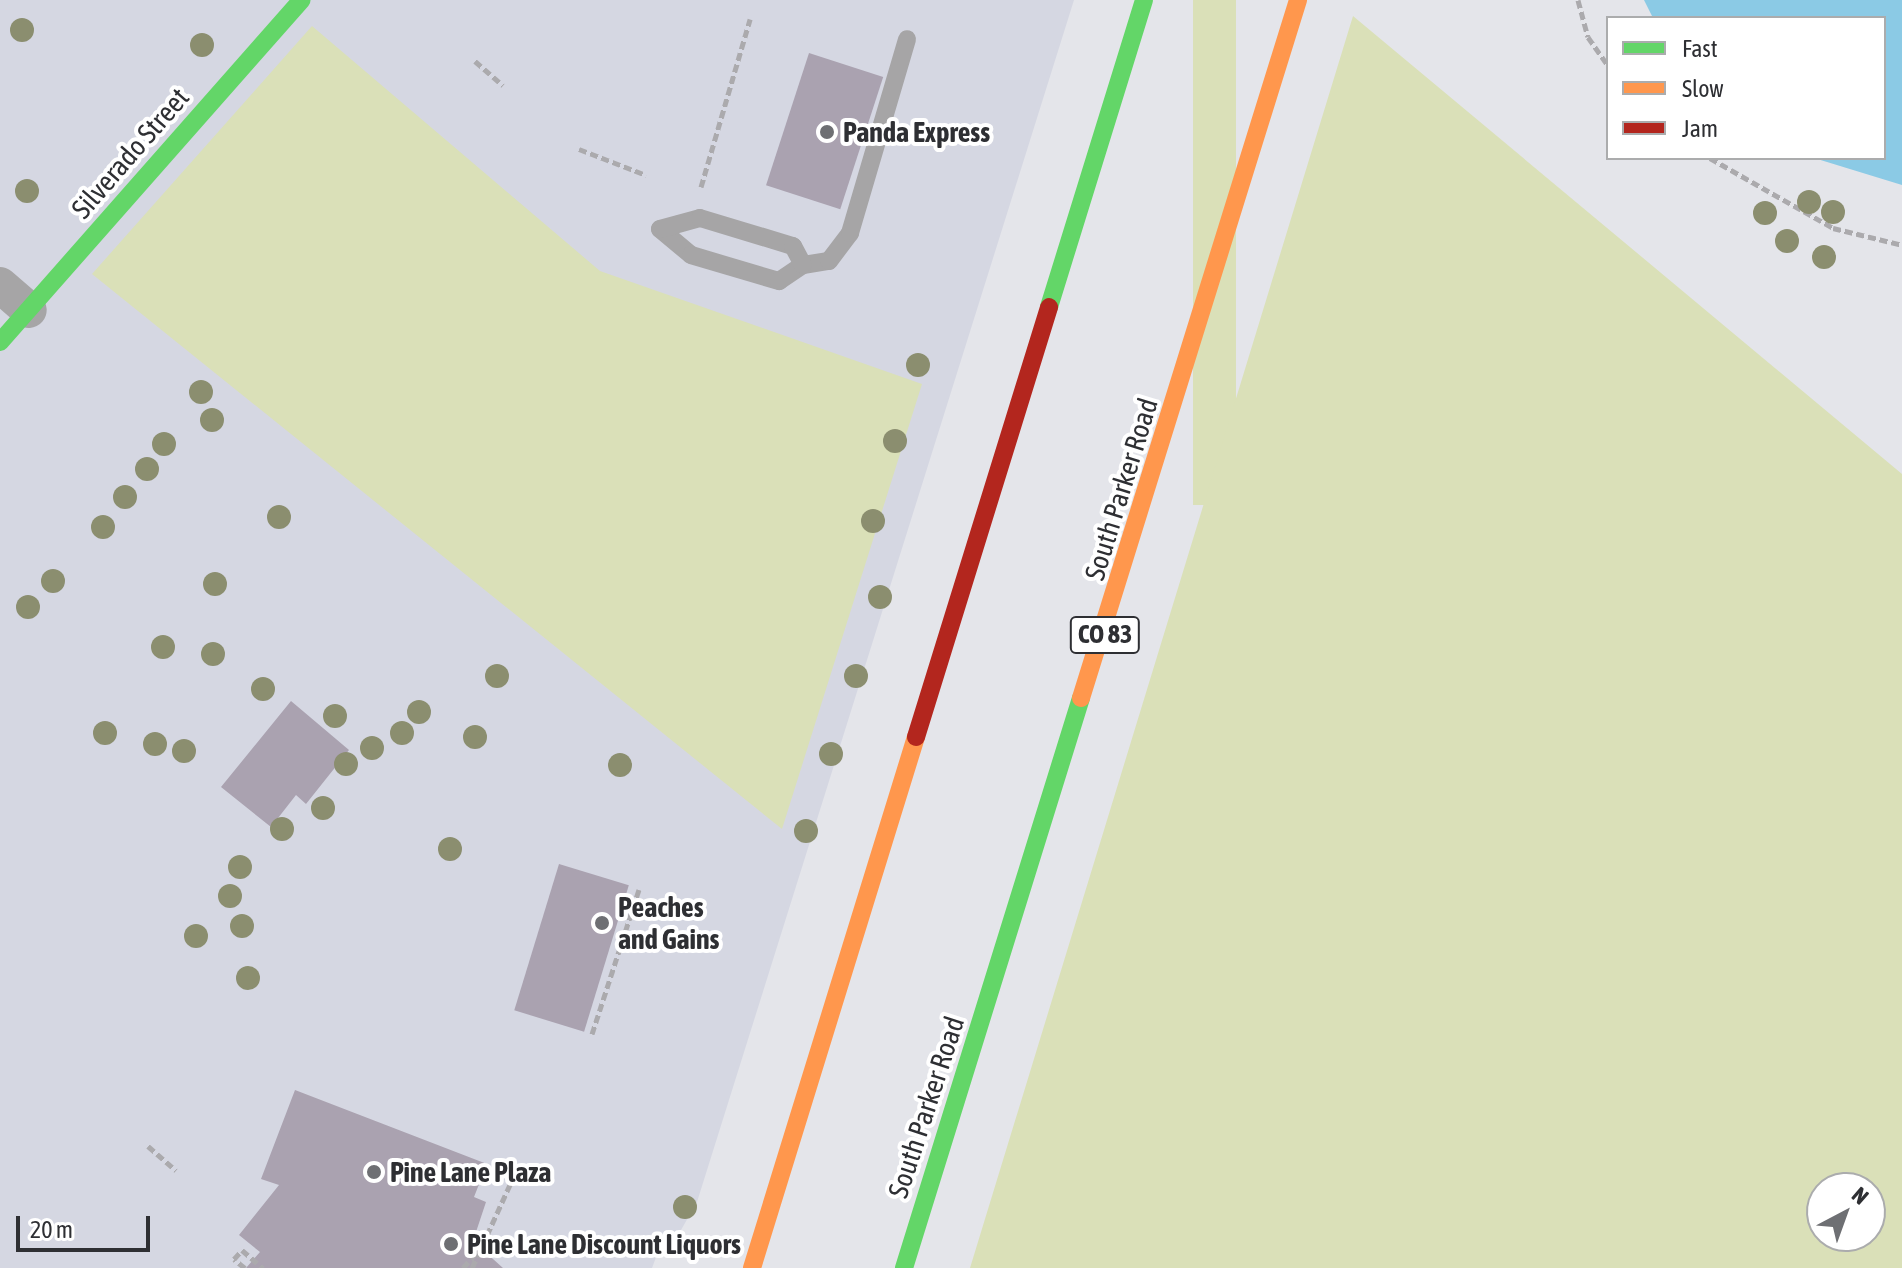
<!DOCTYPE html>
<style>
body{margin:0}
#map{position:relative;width:1902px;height:1268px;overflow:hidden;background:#e4e5ea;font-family:"Asap Condensed",sans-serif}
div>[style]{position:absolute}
.built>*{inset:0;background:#d5d7e2}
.green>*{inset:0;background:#dae0b8;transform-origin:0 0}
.water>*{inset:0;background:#8bcae5}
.building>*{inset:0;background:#aaa2b0;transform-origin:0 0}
.path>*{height:5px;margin-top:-2.5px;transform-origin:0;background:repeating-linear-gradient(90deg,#abaaad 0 8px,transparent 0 12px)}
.lane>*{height:18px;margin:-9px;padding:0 9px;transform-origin:9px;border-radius:9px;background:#a6a5a6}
.street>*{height:36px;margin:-18px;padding:0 18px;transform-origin:18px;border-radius:18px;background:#a6a5a6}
.fast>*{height:18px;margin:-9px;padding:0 9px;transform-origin:9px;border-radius:9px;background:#63d668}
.slow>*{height:18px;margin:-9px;padding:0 9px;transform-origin:9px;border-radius:9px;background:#ff974d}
.jam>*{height:18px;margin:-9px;padding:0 9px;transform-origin:9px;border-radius:9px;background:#b3261e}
.trees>*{width:24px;height:24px;margin:-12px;border-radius:50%;background:#8b8e6f}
.dots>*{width:22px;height:22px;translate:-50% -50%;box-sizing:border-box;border:4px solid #fff;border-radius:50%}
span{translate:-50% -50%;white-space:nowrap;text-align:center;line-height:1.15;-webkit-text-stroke:8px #fff;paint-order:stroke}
.shield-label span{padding:2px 6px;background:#fff;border:2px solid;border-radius:6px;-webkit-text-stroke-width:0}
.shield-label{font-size:26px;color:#2e2f33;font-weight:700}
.poi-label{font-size:28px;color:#2e2f33;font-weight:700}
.left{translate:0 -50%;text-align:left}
.street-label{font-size:28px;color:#2e2f33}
.legend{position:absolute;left:1606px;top:16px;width:280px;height:144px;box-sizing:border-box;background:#fff;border:2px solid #abacad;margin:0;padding:10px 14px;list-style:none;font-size:24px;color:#2e2f33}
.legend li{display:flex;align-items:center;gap:16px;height:40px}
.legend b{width:40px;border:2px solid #abacad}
.north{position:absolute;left:1806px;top:1172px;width:80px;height:80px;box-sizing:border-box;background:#fff;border:2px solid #abacad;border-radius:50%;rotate:41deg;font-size:22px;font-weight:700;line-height:32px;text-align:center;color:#2e2f33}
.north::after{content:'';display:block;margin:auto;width:28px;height:36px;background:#6e6f73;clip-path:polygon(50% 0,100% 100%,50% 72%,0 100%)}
.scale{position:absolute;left:16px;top:1216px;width:134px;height:36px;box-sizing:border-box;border:4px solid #2e2f33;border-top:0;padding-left:10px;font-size:24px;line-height:28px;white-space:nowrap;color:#2e2f33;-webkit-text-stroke:6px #fff;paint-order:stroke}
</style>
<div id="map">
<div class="built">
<div style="clip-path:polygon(0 0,1074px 0,697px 1202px,681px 1230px,661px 1244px,652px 1268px,0 1268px)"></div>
</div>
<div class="green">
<div style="left:1193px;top:0;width:43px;height:505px"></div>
<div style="clip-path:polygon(evenodd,1353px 16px,1902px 474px,1902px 1268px,970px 1268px,1353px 16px,1870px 1188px,1870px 1236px,1822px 1236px,1822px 1188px,1870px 1188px)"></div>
<div style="clip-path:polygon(312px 26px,600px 271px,922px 384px,782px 829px,92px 274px)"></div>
</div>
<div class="water">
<div style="clip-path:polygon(1644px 0,1902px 0,1902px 185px,1814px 158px,1884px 158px,1884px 18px,1653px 18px)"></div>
</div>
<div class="building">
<div style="left:809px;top:53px;width:78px;height:139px;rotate:18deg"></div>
<div style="clip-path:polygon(291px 701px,349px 750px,306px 804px,296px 795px,271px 827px,221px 787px)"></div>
<div style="left:559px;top:864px;width:73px;height:153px;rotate:17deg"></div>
<div style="clip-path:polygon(295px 1090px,487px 1164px,474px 1197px,486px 1202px,473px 1241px,503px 1268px,246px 1268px,260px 1252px,239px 1235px,279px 1185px,261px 1179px)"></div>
</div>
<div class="path">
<div style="left:1578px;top:0;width:38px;rotate:75deg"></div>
<div style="left:1588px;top:37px;width:35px;rotate:55deg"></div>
<div style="left:475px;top:61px;width:37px;rotate:41deg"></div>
<div style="left:579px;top:149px;width:72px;rotate:21.2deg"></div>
<div style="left:1710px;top:158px;width:142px;rotate:29.6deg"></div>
<div style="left:1833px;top:228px;width:71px;rotate:13.8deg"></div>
<div style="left:701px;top:187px;width:175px;rotate:-73.7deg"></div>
<div style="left:592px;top:1034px;width:152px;rotate:-72deg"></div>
<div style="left:148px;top:1146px;width:37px;rotate:41deg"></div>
<div style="left:245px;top:1268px;width:14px;rotate:-141deg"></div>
<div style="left:234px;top:1259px;width:12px;rotate:-48deg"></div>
<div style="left:242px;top:1250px;width:28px;rotate:41deg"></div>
<div style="left:463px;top:1268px;width:23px;rotate:-49deg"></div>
<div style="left:472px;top:1268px;width:99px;rotate:-65.5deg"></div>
</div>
<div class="lane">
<div style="left:660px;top:229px;width:40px;rotate:40deg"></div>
<div style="left:691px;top:255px;width:92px;rotate:16.5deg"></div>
<div style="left:779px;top:281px;width:29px;rotate:-34deg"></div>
<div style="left:803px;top:265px;width:26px;rotate:-9deg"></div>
<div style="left:829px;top:261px;width:35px;rotate:-53deg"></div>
<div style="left:850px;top:233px;width:202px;rotate:-73.6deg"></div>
<div style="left:660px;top:229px;width:41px;rotate:-15.4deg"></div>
<div style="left:700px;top:218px;width:97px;rotate:16.8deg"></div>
<div style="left:793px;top:246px;width:21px;rotate:62deg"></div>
</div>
<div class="street">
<div style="left:0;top:285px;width:38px;rotate:41deg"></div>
</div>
<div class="fast">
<div style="left:1049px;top:307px;width:321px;rotate:-72.8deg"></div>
<div style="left:0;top:342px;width:456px;rotate:-48.6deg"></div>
<div style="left:904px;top:1268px;width:597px;rotate:-72.75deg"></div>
</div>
<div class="slow">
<div style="left:1081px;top:698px;width:731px;rotate:-72.73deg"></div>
<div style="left:752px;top:1268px;width:556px;rotate:-72.84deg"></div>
</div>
<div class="jam">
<div style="left:916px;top:737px;width:450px;rotate:-72.8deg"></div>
</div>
<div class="trees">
<div style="left:22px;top:30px"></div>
<div style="left:202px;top:45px"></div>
<div style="left:27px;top:191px"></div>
<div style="left:1809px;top:202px"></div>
<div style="left:1833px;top:212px"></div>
<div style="left:1765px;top:213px"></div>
<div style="left:1787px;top:241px"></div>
<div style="left:1824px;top:257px"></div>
<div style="left:918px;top:365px"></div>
<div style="left:201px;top:392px"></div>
<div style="left:212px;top:420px"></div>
<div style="left:895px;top:441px"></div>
<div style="left:164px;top:444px"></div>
<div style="left:147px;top:469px"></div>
<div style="left:125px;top:497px"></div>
<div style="left:279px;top:517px"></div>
<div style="left:873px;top:521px"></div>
<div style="left:103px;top:527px"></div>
<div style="left:53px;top:581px"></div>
<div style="left:215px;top:584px"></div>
<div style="left:880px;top:597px"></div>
<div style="left:28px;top:607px"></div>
<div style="left:163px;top:647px"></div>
<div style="left:213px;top:654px"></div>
<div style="left:497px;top:676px"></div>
<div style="left:856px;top:676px"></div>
<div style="left:263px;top:689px"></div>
<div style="left:419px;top:712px"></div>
<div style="left:335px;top:716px"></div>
<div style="left:105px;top:733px"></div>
<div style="left:402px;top:733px"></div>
<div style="left:475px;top:737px"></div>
<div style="left:155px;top:744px"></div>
<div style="left:372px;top:748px"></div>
<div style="left:184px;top:751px"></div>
<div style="left:831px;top:754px"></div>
<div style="left:346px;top:764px"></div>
<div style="left:620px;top:765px"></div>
<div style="left:323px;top:808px"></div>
<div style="left:282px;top:829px"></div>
<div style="left:806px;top:831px"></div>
<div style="left:450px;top:849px"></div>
<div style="left:240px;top:867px"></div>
<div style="left:230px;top:896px"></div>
<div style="left:242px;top:926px"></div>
<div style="left:196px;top:936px"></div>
<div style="left:248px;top:978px"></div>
<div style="left:685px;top:1207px"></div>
</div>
<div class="dots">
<div style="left:827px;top:132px;background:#6e6f73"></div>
<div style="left:602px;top:923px;background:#6e6f73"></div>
<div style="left:374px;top:1172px;background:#6e6f73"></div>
<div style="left:451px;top:1244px;background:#6e6f73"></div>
</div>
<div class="shield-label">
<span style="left:1105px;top:635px">CO 83</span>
</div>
<div class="poi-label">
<span class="left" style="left:843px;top:132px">Panda Express</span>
<span class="left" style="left:618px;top:923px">Peaches<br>and Gains</span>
<span class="left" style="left:390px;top:1172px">Pine Lane Plaza</span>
<span class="left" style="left:467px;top:1244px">Pine Lane Discount Liquors</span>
</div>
<div class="street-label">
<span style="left:130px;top:153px;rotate:-49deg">Silverado Street</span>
<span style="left:1121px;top:489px;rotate:-73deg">South Parker Road</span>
<span style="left:926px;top:1107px;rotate:-72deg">South Parker Road</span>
</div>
<ul class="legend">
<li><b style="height:10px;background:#63d668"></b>Fast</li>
<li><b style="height:10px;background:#ff974d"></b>Slow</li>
<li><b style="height:10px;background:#b3261e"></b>Jam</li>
</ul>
<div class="north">N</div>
<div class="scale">20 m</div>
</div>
